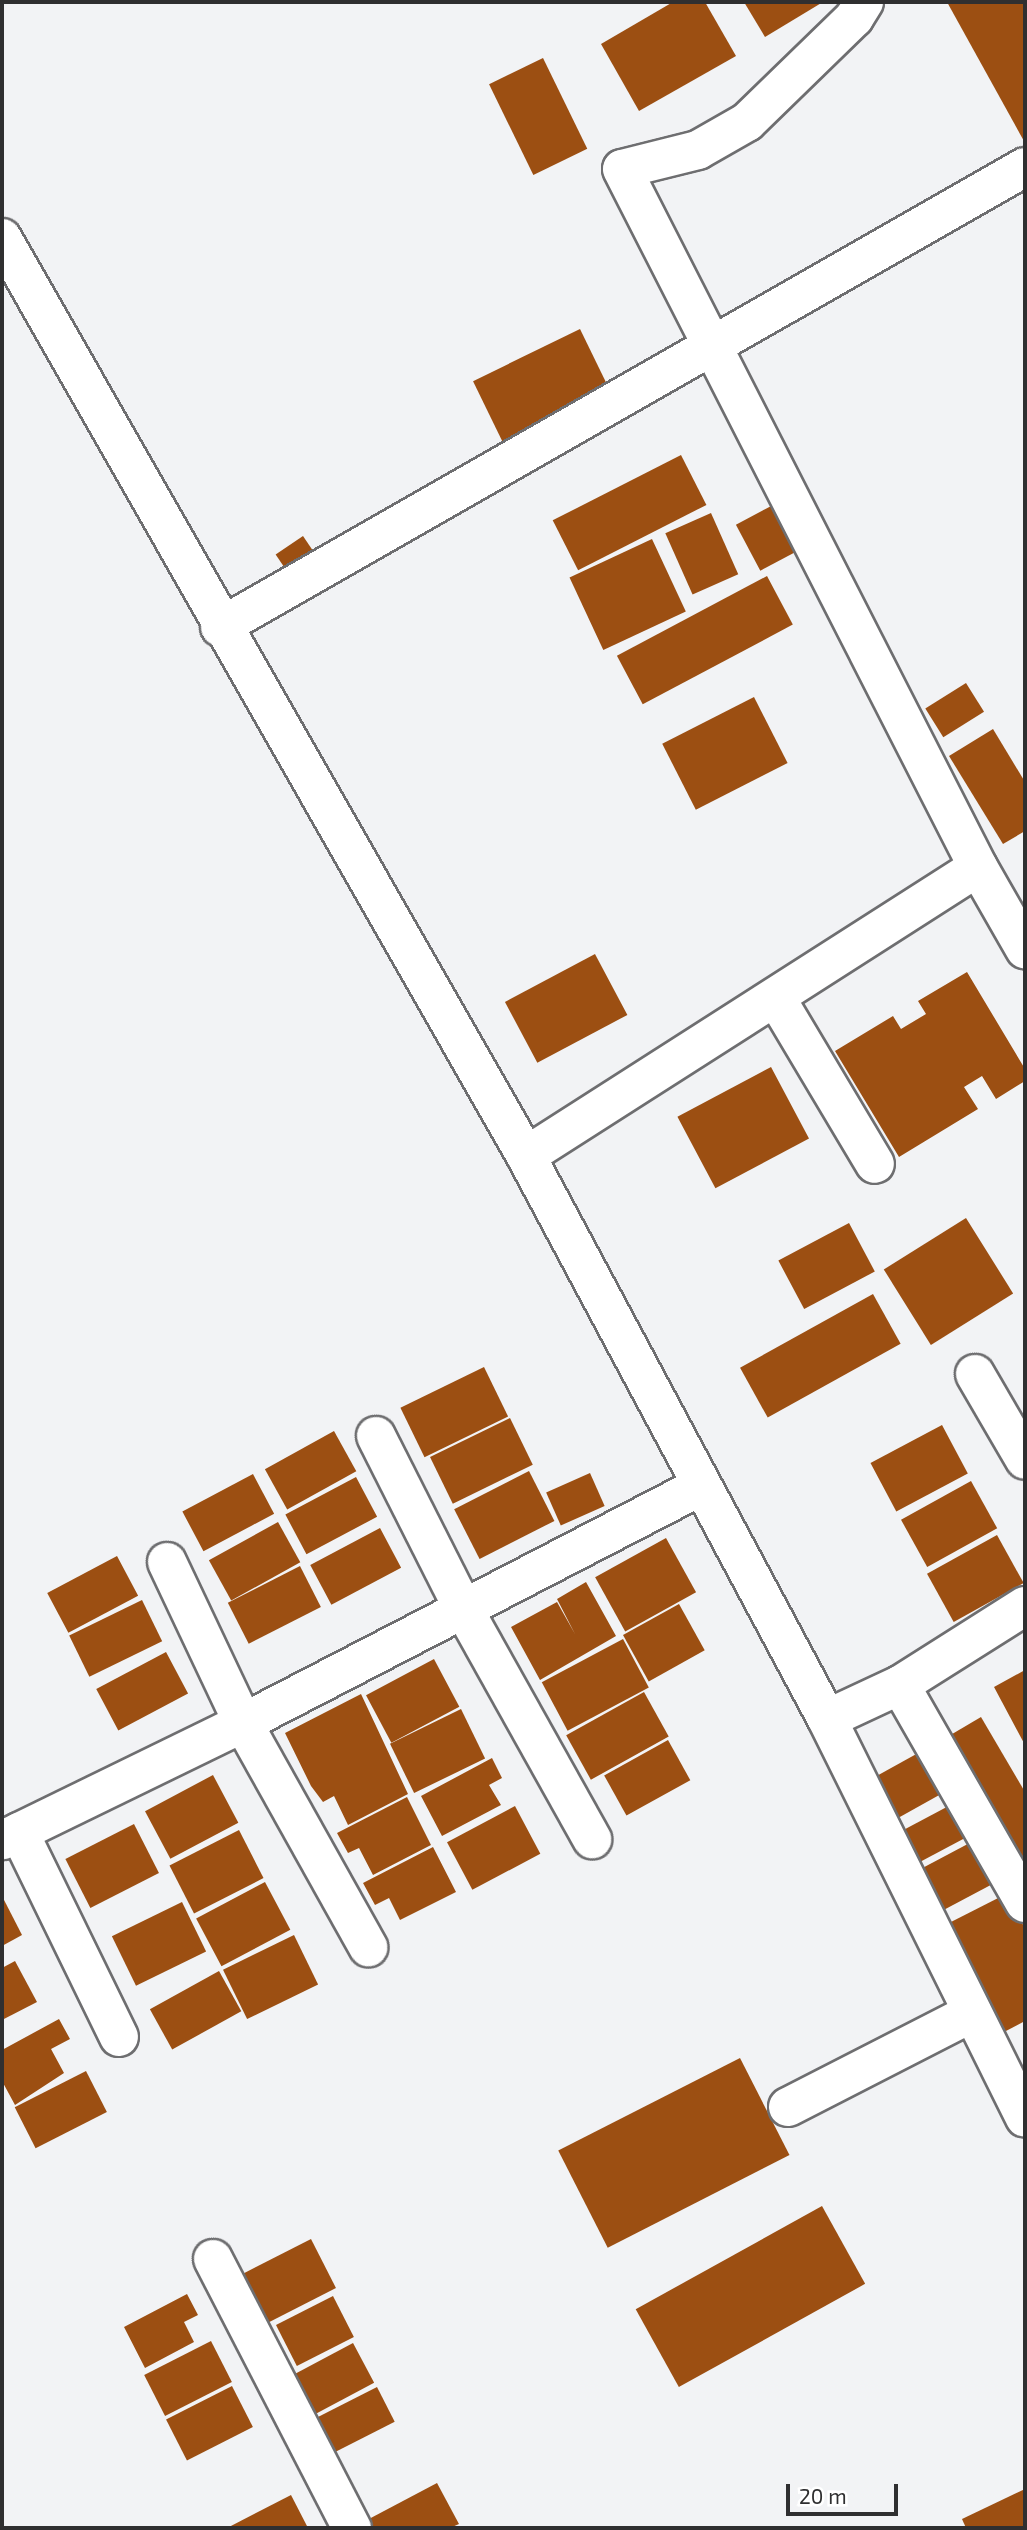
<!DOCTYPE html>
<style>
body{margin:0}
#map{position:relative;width:1027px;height:2530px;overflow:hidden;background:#f2f3f5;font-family:"Exo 2",sans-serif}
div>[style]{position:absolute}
.building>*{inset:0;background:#9c4f12;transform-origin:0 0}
.roads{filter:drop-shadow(2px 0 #6e6e70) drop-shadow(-2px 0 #6e6e70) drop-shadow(0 2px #6e6e70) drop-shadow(0 -2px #6e6e70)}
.minor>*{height:38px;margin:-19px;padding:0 19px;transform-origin:19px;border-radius:19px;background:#fff}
span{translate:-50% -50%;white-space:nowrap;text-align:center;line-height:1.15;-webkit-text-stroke:7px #fff;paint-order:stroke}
.frame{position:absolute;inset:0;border:4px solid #2f2f30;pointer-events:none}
.scale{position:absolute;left:786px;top:2484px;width:112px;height:32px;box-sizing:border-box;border:4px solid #2f2f30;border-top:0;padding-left:9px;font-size:21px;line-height:24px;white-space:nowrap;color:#2f2f30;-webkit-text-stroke:5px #fff;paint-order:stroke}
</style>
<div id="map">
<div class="building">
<div style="clip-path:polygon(673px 2px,705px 2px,736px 56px,639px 111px,601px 44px)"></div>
<div style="clip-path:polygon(744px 2px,823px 2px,765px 37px)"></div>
<div style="clip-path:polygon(947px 2px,1025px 2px,1025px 143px)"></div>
<div style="left:543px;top:58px;width:101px;height:60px;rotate:64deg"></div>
<div style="left:580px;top:329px;width:67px;height:119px;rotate:64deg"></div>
<div style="left:681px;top:455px;width:56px;height:144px;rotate:63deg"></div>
<div style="left:773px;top:505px;width:52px;height:42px;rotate:62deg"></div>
<div style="left:711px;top:513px;width:67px;height:50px;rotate:66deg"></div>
<div style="left:303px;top:536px;width:29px;height:33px;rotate:56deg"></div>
<div style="left:652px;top:539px;width:80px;height:91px;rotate:65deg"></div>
<div style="left:767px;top:576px;width:55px;height:170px;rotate:62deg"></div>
<div style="left:966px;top:683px;width:34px;height:48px;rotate:58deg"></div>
<div style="left:754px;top:697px;width:74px;height:103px;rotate:63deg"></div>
<div style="clip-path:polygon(993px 729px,1025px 782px,1025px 831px,1003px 844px,949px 756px)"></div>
<div style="left:595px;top:954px;width:69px;height:102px;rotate:62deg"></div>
<div style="clip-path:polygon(967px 972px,1025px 1069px,1025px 1081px,996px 1099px,982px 1076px,964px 1087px,978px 1109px,899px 1157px,835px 1051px,893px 1016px,901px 1029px,926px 1014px,918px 1001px)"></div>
<div style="left:771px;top:1067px;width:81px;height:106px;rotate:62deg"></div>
<div style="left:966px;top:1218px;width:89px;height:97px;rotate:58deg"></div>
<div style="left:849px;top:1223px;width:55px;height:80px;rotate:62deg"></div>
<div style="left:873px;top:1294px;width:57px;height:152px;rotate:61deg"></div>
<div style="left:484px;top:1367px;width:55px;height:93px;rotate:64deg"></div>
<div style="left:510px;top:1418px;width:52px;height:89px;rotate:64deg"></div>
<div style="left:942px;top:1425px;width:55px;height:81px;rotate:62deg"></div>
<div style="left:334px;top:1431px;width:46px;height:79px;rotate:61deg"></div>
<div style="left:529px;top:1471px;width:56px;height:84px;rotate:63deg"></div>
<div style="left:590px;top:1473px;width:36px;height:48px;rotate:66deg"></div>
<div style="left:253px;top:1474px;width:45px;height:80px;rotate:62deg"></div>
<div style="left:356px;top:1477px;width:45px;height:80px;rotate:62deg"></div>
<div style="left:971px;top:1481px;width:54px;height:80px;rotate:61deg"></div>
<div style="left:278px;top:1522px;width:46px;height:79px;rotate:61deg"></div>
<div style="left:380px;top:1528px;width:45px;height:79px;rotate:62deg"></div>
<div style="left:997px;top:1535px;width:55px;height:80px;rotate:61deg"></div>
<div style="left:666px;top:1538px;width:62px;height:81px;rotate:61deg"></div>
<div style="left:117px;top:1556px;width:45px;height:79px;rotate:62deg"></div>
<div style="left:300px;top:1566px;width:46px;height:81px;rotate:63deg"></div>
<div style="clip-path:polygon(586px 1582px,616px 1636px,540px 1680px,511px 1627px,557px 1602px,575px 1634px,557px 1599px)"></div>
<div style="left:142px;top:1600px;width:46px;height:81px;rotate:64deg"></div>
<div style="left:679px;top:1604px;width:53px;height:64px;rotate:61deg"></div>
<div style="left:623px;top:1639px;width:55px;height:92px;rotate:62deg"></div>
<div style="left:166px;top:1652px;width:47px;height:79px;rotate:62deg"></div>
<div style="left:434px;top:1659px;width:54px;height:77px;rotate:62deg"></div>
<div style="clip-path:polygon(1025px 1670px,1025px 1745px,994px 1687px)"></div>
<div style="left:644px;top:1692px;width:51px;height:89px;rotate:61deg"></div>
<div style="clip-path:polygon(361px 1694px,408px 1794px,348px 1825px,334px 1796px,323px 1802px,311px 1786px,285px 1733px)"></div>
<div style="left:461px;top:1709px;width:55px;height:79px;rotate:64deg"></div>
<div style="clip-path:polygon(981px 1717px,1025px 1792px,1025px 1883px,942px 1740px)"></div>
<div style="left:668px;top:1740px;width:46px;height:73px;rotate:61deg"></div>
<div style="left:929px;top:1747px;width:47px;height:64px;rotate:61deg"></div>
<div style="clip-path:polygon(492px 1758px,502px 1778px,489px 1785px,501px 1805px,442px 1836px,421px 1796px)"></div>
<div style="left:213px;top:1775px;width:54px;height:77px;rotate:62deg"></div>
<div style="clip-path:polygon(407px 1797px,431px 1845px,373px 1875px,359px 1848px,348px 1853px,337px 1833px)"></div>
<div style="left:958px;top:1801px;width:36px;height:65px;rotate:62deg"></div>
<div style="left:515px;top:1806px;width:54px;height:77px;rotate:62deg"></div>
<div style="left:134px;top:1824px;width:55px;height:77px;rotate:63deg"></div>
<div style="left:239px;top:1830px;width:54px;height:78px;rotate:63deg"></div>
<div style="left:979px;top:1838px;width:47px;height:64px;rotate:62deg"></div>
<div style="clip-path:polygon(433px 1847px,456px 1892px,400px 1920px,389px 1898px,375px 1905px,363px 1883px)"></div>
<div style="left:265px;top:1882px;width:54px;height:78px;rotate:62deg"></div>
<div style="clip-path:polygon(1008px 1893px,1025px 1929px,1025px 2021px,1004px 2032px,949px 1923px)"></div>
<div style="clip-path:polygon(2px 1896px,22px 1935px,2px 1946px)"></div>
<div style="left:182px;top:1902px;width:55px;height:78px;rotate:64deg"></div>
<div style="left:294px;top:1935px;width:55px;height:79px;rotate:64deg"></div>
<div style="clip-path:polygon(15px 1961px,37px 2002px,2px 2020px,2px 1968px)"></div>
<div style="left:219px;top:1971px;width:46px;height:79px;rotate:61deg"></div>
<div style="clip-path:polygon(59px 2019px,70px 2039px,51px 2049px,64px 2073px,15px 2105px,2px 2081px,2px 2050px)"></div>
<div style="left:740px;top:2058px;width:109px;height:204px;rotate:63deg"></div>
<div style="left:86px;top:2071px;width:46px;height:80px;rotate:63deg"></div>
<div style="left:822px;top:2206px;width:89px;height:213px;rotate:61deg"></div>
<div style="left:311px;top:2239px;width:55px;height:78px;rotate:63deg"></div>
<div style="clip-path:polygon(187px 2294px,198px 2315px,184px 2322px,194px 2342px,145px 2368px,124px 2327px)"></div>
<div style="left:333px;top:2296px;width:46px;height:64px;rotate:63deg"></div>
<div style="left:211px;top:2341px;width:46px;height:75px;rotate:63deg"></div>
<div style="left:353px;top:2343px;width:45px;height:67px;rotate:62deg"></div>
<div style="left:232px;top:2386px;width:46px;height:74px;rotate:63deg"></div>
<div style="left:377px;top:2387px;width:39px;height:69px;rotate:63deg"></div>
<div style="clip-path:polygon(437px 2483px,459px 2524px,450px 2528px,371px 2528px,367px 2520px)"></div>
<div style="clip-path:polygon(1025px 2489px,1025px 2528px,966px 2528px,962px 2519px)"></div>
<div style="clip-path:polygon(291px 2495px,308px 2528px,227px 2528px)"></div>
</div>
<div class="roads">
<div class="minor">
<div style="left:864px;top:2px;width:19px;rotate:122deg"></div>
<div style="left:854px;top:18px;width:149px;rotate:135.8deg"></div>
<div style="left:747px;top:122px;width:56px;rotate:150.3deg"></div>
<div style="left:698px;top:150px;width:78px;rotate:166deg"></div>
<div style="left:622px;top:169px;width:784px;rotate:62.98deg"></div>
<div style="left:2px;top:238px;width:1057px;rotate:60.28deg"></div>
<div style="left:526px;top:1156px;width:638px;rotate:61.87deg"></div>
<div style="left:827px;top:1719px;width:445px;rotate:63.6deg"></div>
<div style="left:220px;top:627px;width:927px;rotate:-29.74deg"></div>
<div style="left:776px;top:998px;width:193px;rotate:59.2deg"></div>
<div style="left:526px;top:1156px;width:536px;rotate:-32.59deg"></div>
<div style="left:978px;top:867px;width:95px;rotate:60.2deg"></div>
<div style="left:975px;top:1374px;width:99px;rotate:59.8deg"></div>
<div style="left:376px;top:1436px;width:193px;rotate:63.2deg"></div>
<div style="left:463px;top:1608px;width:265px;rotate:60.8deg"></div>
<div style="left:167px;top:1562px;width:178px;rotate:64.7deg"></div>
<div style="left:243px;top:1723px;width:257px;rotate:60.8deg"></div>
<div style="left:900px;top:1685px;width:251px;rotate:60.2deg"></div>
<div style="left:827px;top:1719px;width:81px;rotate:-25deg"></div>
<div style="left:900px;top:1685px;width:148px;rotate:-32.3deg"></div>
<div style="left:19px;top:1832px;width:228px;rotate:64deg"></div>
<div style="left:2px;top:1837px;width:3px;rotate:72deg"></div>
<div style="left:3px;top:1840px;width:267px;rotate:-26deg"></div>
<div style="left:243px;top:1723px;width:516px;rotate:-27.36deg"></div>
<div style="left:788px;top:2107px;width:207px;rotate:-27.1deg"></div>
<div style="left:213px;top:2259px;width:303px;rotate:62.7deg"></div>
</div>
</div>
<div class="frame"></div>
<div class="scale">20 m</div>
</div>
